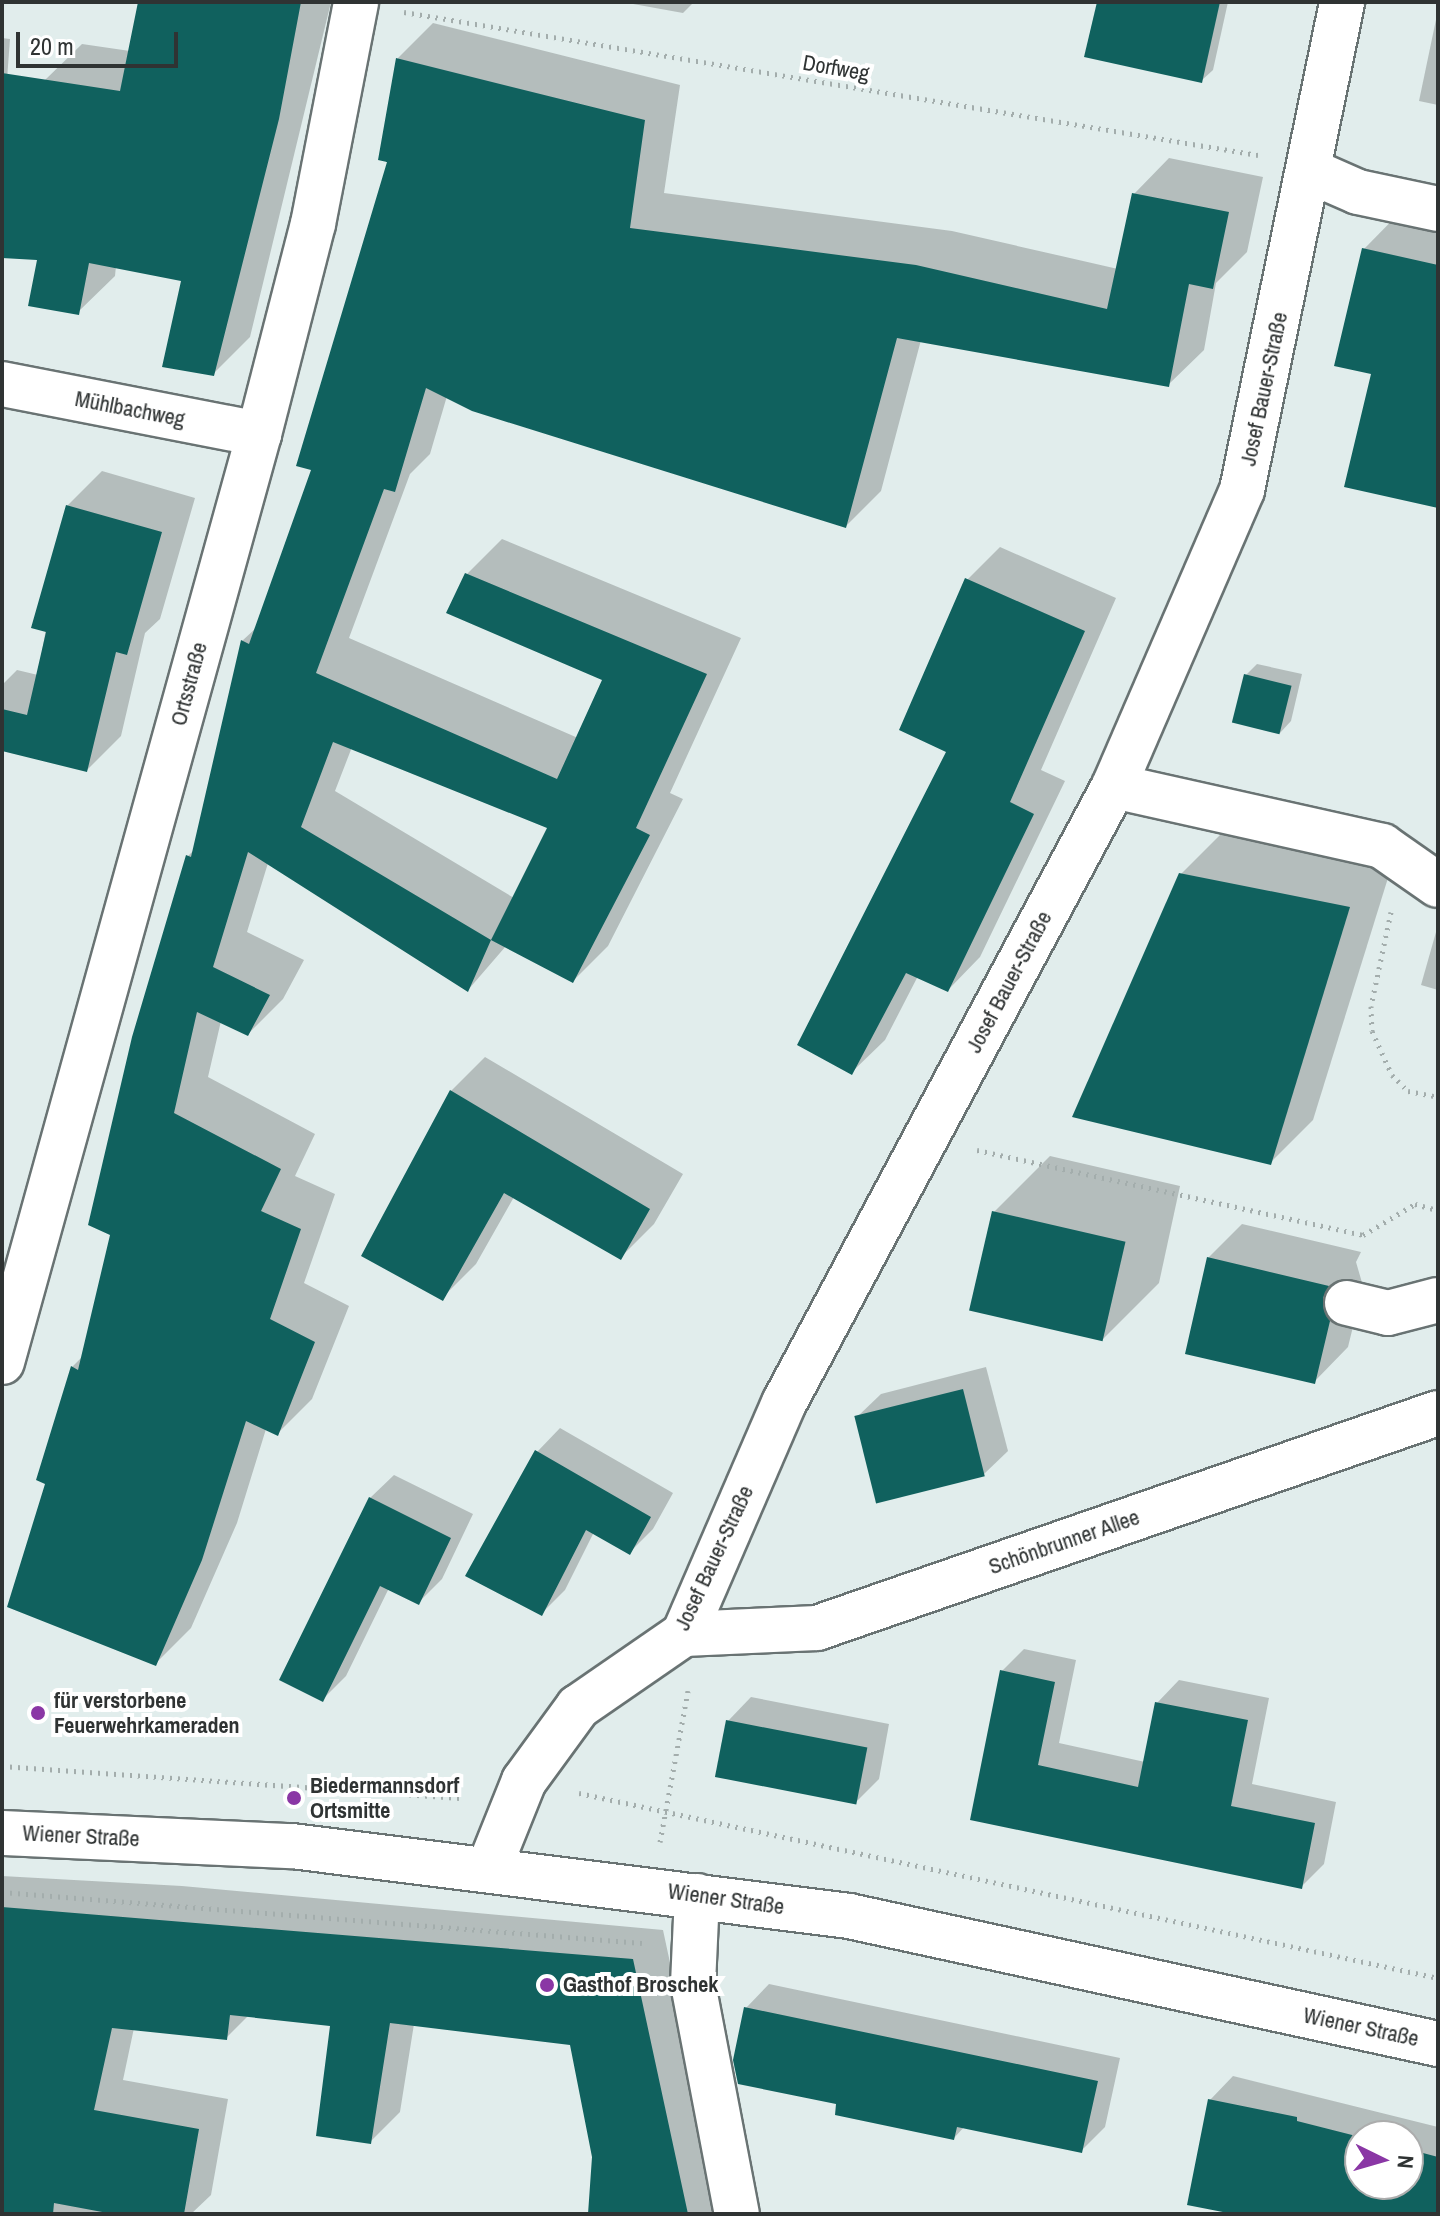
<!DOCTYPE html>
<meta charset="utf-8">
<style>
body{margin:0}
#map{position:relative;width:1440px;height:2216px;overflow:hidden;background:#e1edec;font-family:"Archivo Narrow",sans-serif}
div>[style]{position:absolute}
.shadow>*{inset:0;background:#0003}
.building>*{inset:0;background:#10615e;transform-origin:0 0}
.path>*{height:5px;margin-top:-2.5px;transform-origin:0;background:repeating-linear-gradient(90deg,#a3adac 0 2px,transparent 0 8px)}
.roads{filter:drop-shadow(2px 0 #697373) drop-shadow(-2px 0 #697373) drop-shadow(0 2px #697373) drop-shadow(0 -2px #697373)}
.minor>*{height:44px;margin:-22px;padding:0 22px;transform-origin:22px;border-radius:22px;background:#fff}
.dots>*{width:22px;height:22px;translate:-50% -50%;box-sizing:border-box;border:4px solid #fff;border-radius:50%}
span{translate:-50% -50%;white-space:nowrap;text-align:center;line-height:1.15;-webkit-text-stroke:8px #fff;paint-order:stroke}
.street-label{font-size:22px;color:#2f3333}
.poi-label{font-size:22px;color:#2f3333;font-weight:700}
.left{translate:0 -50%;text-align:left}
.frame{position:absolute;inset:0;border:4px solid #2f3333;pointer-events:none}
.north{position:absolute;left:1344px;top:2120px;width:80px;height:80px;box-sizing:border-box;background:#fff;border:2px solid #acadad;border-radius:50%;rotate:95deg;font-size:22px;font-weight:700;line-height:32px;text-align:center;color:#2f3333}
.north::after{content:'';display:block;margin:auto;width:28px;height:36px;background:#8a37a5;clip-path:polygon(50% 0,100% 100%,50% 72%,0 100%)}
.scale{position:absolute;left:16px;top:32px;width:162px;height:36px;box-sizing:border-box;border:4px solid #2f3333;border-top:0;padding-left:10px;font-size:24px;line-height:28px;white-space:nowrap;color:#2f3333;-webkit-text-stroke:6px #fff;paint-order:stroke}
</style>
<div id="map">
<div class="shadow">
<div style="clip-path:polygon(140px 2px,331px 2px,250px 337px,213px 374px,183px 280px,116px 266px,115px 276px,78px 312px,48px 218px,45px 80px,82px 44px,130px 51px)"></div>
<div style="clip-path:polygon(622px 2px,694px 2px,683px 13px)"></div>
<div style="clip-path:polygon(1099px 2px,1228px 2px,1213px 70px,1201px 81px)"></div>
<div style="clip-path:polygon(1438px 10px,1438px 105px,1419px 101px)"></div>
<div style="clip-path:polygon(evenodd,433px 23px,680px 85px,664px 193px,952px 231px,1118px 269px,1134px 194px,1169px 158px,1263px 177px,1247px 252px,1216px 283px,1204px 350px,1168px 385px,921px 340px,881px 491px,846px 526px,447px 396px,430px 454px,410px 474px,349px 638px,578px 738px,604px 679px,467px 574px,502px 539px,741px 638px,670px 793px,683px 799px,608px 946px,573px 981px,506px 946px,468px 990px,268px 863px,247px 932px,304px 960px,283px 999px,248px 1034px,221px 1021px,208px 1077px,315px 1134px,295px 1176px,335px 1194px,304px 1283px,349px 1306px,312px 1399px,277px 1434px,266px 1429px,237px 1523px,191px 1628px,156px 1663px,48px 1482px,72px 1367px,83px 1356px,112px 1233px,188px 856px,195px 849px,242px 641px,257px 627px,314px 468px,390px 160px,381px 158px,398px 58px,433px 23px,352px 747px,550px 827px,514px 898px,335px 791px,352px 747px)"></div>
<div style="clip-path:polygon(2px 38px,10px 39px,2px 147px)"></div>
<div style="clip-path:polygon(1419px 193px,1438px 197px,1438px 506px,1373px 372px,1364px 249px)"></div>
<div style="clip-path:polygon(102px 471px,195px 498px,160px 619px,145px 633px,121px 736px,87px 770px,2px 749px,2px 685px,17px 670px,38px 675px,67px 506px)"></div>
<div style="clip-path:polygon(1000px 547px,1116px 598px,1041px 770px,1065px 781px,980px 957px,948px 990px,918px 976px,885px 1040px,852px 1072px,949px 751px,967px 580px)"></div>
<div style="clip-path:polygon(1257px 664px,1302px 674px,1291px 721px,1280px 733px,1246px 675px)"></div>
<div style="clip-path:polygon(1224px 831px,1392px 865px,1313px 1120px,1270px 1163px,1181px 874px)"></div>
<div style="clip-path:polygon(1438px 925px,1438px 990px,1421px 985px)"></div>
<div style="clip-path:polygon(485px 1057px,683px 1174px,654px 1224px,620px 1258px,514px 1197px,476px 1264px,442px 1298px,451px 1091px)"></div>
<div style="clip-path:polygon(1050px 1156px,1180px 1186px,1159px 1283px,1103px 1339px,994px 1212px)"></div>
<div style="clip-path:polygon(1242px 1224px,1361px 1252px,1356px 1262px,1363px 1286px,1348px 1347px,1314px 1382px,1208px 1258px)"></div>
<div style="clip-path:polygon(986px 1367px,1008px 1451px,984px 1474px,857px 1417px,881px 1394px)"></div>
<div style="clip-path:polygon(560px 1428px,673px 1493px,653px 1529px,630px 1552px,594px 1532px,565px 1590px,541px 1614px,537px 1452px)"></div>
<div style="clip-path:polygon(394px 1475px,473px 1514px,442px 1579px,419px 1602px,389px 1588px,346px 1676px,322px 1700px,370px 1498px)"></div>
<div style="clip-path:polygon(1024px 1649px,1076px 1660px,1059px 1743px,1145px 1762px,1157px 1703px,1179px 1680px,1269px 1698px,1252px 1784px,1336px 1802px,1324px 1864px,1301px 1887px,972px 1819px,1002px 1671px)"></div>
<div style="clip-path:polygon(751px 1697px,889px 1724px,879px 1779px,856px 1802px,728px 1721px)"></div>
<div style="clip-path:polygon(2px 1876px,182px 1886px,663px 1930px,724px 2214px,627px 2214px,586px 2045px,414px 2024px,400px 2112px,370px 2142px,332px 2024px,249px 2015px,226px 2038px,134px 2028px,123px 2080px,228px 2099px,211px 2195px,191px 2214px,2px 2214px)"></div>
<div style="clip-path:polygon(769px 1984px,1120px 2058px,1105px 2127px,1082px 2150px,965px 2126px,954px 2138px,839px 2103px,746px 2008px)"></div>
<div style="clip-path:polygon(evenodd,1233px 2076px,1438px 2127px,1438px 2214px,1243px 2214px,1210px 2100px,1233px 2076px,1360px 2136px,1408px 2136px,1408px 2184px,1360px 2184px,1360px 2136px)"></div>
</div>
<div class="building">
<div style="clip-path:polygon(138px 2px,301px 2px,279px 119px,214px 376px,162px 367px,181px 281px,89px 263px,79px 315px,28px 306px,37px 260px,2px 258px,2px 73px,120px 91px)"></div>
<div style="clip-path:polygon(1097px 2px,1220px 2px,1202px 83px,1084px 57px)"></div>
<div style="clip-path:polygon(evenodd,396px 58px,645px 120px,630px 228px,916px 265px,1107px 309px,1132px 193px,1229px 212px,1213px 289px,1189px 284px,1169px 387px,897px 338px,846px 528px,472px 411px,426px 388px,395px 492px,384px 489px,316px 673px,557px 779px,602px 680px,446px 613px,465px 573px,707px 674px,636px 828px,650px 835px,573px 983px,491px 940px,468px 992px,248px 852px,213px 967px,270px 995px,248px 1036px,197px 1012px,174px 1113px,281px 1169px,261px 1211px,301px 1229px,270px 1319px,315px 1342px,278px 1436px,246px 1421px,202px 1560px,156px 1666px,7px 1607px,45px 1484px,36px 1480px,71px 1366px,78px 1370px,110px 1235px,88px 1225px,132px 1037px,186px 855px,191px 857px,241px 640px,249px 644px,311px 470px,296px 466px,387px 162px,378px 160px,396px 58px,333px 742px,547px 828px,491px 940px,301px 827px,333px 742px)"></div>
<div style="clip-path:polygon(1362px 248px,1438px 265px,1438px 508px,1344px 487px,1371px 374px,1334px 366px)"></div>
<div style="clip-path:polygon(66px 505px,162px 532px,127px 655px,116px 652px,87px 772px,2px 751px,2px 709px,27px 715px,46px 632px,31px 628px)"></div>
<div style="clip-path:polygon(965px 578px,1085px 631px,1010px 802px,1034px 814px,948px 992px,906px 973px,852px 1075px,797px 1045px,946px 752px,899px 730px)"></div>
<div style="left:1244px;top:674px;width:49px;height:50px;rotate:14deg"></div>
<div style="clip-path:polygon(1179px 873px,1350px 907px,1271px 1165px,1072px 1117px)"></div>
<div style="clip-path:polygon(450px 1090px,650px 1209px,621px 1260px,504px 1193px,443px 1301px,361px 1256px)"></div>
<div style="left:992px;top:1211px;width:137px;height:102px;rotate:13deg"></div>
<div style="clip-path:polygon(1207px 1257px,1329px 1286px,1323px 1298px,1330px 1321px,1315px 1384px,1185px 1354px)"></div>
<div style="left:963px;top:1389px;width:90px;height:112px;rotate:76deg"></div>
<div style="clip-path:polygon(535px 1450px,651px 1517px,630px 1555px,586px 1530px,542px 1616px,465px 1576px)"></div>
<div style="clip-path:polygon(369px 1497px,451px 1538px,419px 1605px,380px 1586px,323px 1702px,279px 1680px)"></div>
<div style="clip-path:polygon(1000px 1670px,1055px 1682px,1038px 1765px,1138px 1787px,1155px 1702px,1248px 1720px,1231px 1806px,1315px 1823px,1302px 1889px,970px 1820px)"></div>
<div style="left:726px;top:1720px;width:144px;height:58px;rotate:11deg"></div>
<div style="clip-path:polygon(2px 1907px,633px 1959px,688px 2214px,588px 2214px,592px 2157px,570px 2045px,390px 2023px,371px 2144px,316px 2136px,330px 2026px,230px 2015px,227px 2040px,112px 2028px,94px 2110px,199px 2129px,184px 2214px,113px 2214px,54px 2203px,53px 2214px,2px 2214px)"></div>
<div style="clip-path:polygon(744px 2007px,1098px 2081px,1082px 2153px,957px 2127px,954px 2140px,835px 2115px,836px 2104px,738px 2084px,733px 2060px)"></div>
<div style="clip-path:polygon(1208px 2099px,1297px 2117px,1297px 2121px,1360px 2137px,1360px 2184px,1408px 2184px,1408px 2149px,1438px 2157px,1438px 2214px,1233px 2214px,1187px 2205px)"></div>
</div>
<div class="path">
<div style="left:404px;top:12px;width:866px;rotate:9.51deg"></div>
<div style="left:1391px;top:912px;width:96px;rotate:102deg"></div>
<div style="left:1371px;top:1006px;width:25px;rotate:88deg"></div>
<div style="left:1372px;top:1031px;width:48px;rotate:65.6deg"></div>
<div style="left:1392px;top:1075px;width:23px;rotate:45deg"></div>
<div style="left:1408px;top:1091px;width:31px;rotate:11deg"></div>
<div style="left:977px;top:1150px;width:395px;rotate:12.4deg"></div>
<div style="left:1363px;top:1235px;width:61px;rotate:-30.8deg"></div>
<div style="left:1415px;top:1204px;width:24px;rotate:15deg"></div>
<div style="left:2px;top:1766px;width:463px;rotate:4deg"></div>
<div style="left:579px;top:1793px;width:879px;rotate:12.15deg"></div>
<div style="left:660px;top:1842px;width:154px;rotate:-79.5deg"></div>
<div style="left:2px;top:1892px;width:642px;rotate:4.56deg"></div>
</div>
<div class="roads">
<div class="minor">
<div style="left:1310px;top:171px;width:52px;rotate:23.6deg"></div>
<div style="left:1358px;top:192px;width:82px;rotate:12deg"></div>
<div style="left:2px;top:384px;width:262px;rotate:11deg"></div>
<div style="left:1114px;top:786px;width:275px;rotate:12.6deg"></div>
<div style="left:1382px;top:846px;width:68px;rotate:34.9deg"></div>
<div style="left:1347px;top:1303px;width:42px;rotate:13.7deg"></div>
<div style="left:1388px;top:1313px;width:52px;rotate:-14.6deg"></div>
<div style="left:2px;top:1362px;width:963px;rotate:-74.52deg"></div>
<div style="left:259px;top:434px;width:217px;rotate:-75.6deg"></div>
<div style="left:313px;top:224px;width:226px;rotate:-79deg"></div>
<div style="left:684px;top:1634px;width:133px;rotate:-2.6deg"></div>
<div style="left:817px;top:1628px;width:657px;rotate:-19.1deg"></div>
<div style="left:2px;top:1833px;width:290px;rotate:2.6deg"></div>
<div style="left:292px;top:1846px;width:561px;rotate:7.16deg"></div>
<div style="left:849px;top:1916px;width:603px;rotate:12.26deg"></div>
<div style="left:489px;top:1868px;width:94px;rotate:-68.1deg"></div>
<div style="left:524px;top:1781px;width:92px;rotate:-53.9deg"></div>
<div style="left:578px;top:1707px;width:129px;rotate:-34.6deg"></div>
<div style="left:684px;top:1634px;width:252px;rotate:-66.6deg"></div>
<div style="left:784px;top:1403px;width:700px;rotate:-61.86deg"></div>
<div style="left:1114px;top:786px;width:322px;rotate:-66.6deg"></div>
<div style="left:1242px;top:490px;width:498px;rotate:-78.4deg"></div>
<div style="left:697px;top:1896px;width:88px;rotate:92.6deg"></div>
<div style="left:693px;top:1984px;width:234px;rotate:79.2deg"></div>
</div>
</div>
<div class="dots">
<div style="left:38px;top:1713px;background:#8a37a5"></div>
<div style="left:294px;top:1798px;background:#8a37a5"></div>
<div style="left:547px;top:1985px;background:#8a37a5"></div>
</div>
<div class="street-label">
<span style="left:836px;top:68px;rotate:10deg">Dorfweg</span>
<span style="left:1264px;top:389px;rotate:-78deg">Josef Bauer-Straße</span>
<span style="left:130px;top:409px;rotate:11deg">Mühlbachweg</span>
<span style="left:189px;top:684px;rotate:-75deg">Ortsstraße</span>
<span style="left:1009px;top:982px;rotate:-62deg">Josef Bauer-Straße</span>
<span style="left:1064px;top:1542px;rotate:-19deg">Schönbrunner Allee</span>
<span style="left:714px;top:1558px;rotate:-65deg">Josef Bauer-Straße</span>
<span style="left:81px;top:1836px;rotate:3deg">Wiener Straße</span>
<span style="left:726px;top:1899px;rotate:8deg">Wiener Straße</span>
<span style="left:1361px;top:2027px;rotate:12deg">Wiener Straße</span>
</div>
<div class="poi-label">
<span class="left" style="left:54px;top:1713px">für verstorbene<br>Feuerwehrkameraden</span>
<span class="left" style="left:310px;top:1798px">Biedermannsdorf<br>Ortsmitte</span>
<span class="left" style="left:563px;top:1985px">Gasthof Broschek</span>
</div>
<div class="frame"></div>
<div class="north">N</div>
<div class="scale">20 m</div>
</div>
